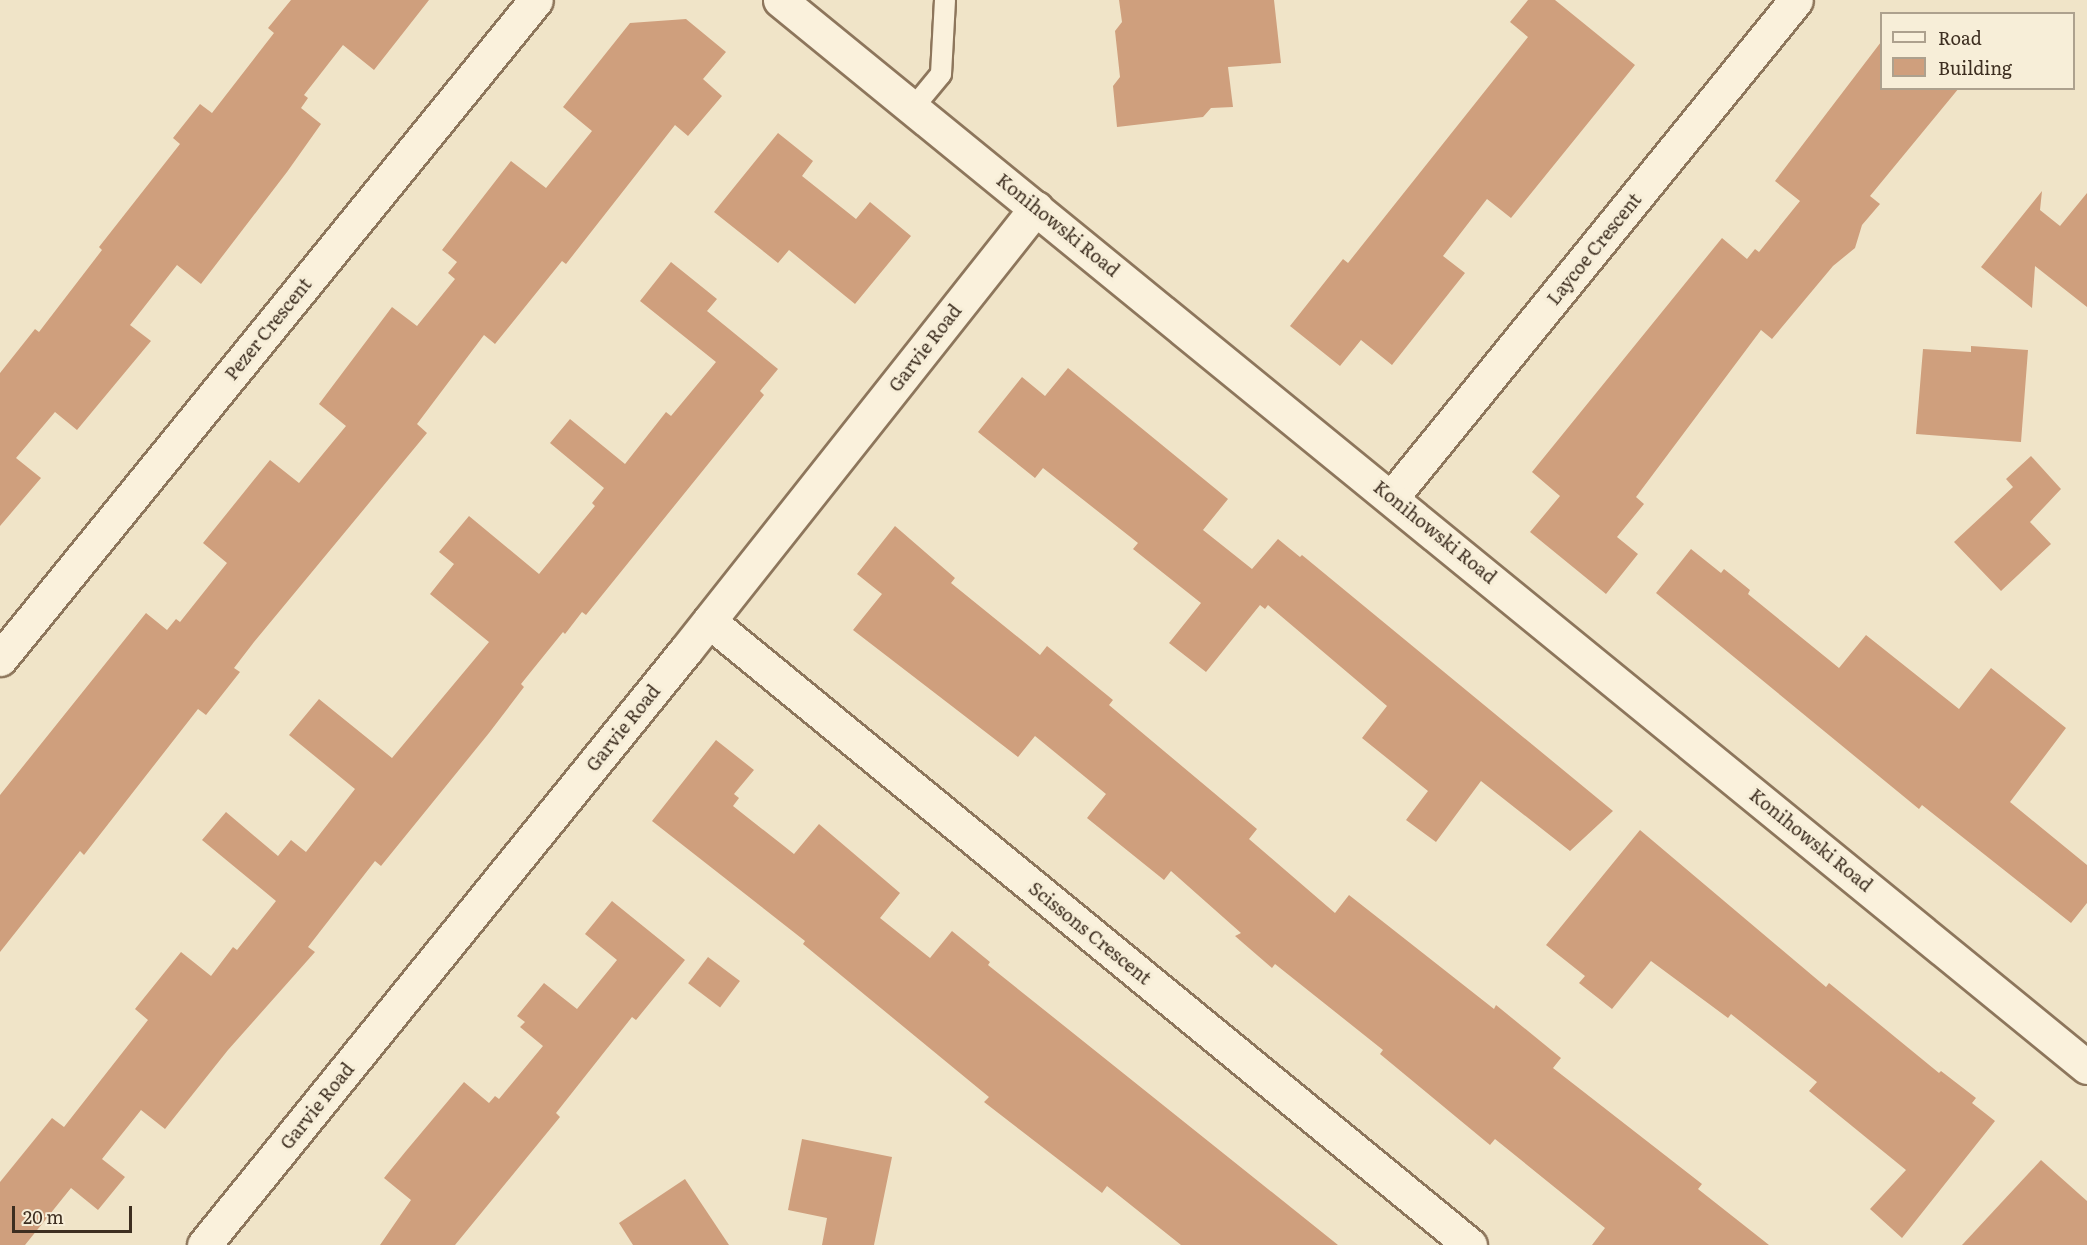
<!DOCTYPE html>
<style>
body{margin:0}
#map{position:relative;width:2087px;height:1245px;overflow:hidden;background:#f0e4c8;font-family:Literata,serif}
div>[style]{position:absolute}
.building>*{inset:0;background:#cf9f7d;transform-origin:0 0}
.roads{filter:drop-shadow(2px 0 #8d765c) drop-shadow(-2px 0 #8d765c) drop-shadow(0 2px #8d765c) drop-shadow(0 -2px #8d765c)}
.service>*{height:20px;margin:-10px;padding:0 10px;transform-origin:10px;border-radius:10px;background:#faf1dc}
.minor>*{height:33px;margin:-16.5px;padding:0 16.5px;transform-origin:16.5px;border-radius:16.5px;background:#faf1dc}
.tertiary>*{height:33px;margin:-16.5px;padding:0 16.5px;transform-origin:16.5px;border-radius:16.5px;background:#faf1dc}
span{translate:-50% -50%;white-space:nowrap;text-align:center;line-height:1.15;-webkit-text-stroke:6px #f7eed8;paint-order:stroke}
.street-label{font-size:18px;color:#3d2e20}
.legend{position:absolute;left:1880px;top:12px;width:195px;height:78px;box-sizing:border-box;background:#f7eed8;border:2px solid #ada18e;margin:0;padding:8px 10px;list-style:none;font-size:18px;color:#3d2e20}
.legend li{display:flex;align-items:center;gap:12px;height:30px}
.legend b{width:30px;border:2px solid #ada18e}
.scale{position:absolute;left:12px;top:1206px;width:120px;height:27px;box-sizing:border-box;border:3px solid #3d2e20;border-top:0;padding-left:8px;font-size:18px;line-height:21px;white-space:nowrap;color:#3d2e20;-webkit-text-stroke:4px #f7eed8;paint-order:stroke}
</style>
<div id="map">
<div class="building">
<div style="clip-path:polygon(291px 0,429px 0,374px 70px,343px 45px,304px 95px,308px 98px,301px 108px,321px 124px,287px 172px,201px 284px,177px 265px,130px 325px,151px 341px,77px 430px,55px 412px,16px 458px,41px 478px,0 526px,0 373px,35px 329px,39px 332px,102px 250px,99px 247px,180px 144px,173px 138px,200px 104px,212px 113px,274px 33px,268px 28px)"></div>
<div style="clip-path:polygon(1119px 0,1274px 0,1281px 63px,1228px 67px,1233px 107px,1211px 108px,1203px 117px,1117px 127px,1113px 86px,1120px 77px,1115px 31px,1122px 22px)"></div>
<div style="clip-path:polygon(1528px 0,1555px 0,1635px 65px,1511px 218px,1487px 199px,1443px 256px,1465px 273px,1392px 365px,1361px 340px,1340px 366px,1290px 326px,1343px 259px,1348px 263px,1528px 37px,1510px 22px)"></div>
<div style="clip-path:polygon(686px 19px,726px 52px,703px 79px,722px 96px,688px 136px,675px 125px,566px 264px,562px 261px,495px 344px,484px 335px,417px 424px,427px 433px,254px 642px,234px 668px,240px 672px,206px 715px,198px 709px,84px 855px,80px 851px,0 952px,0 795px,146px 613px,167px 630px,176px 619px,180px 622px,227px 563px,203px 543px,270px 460px,299px 483px,346px 426px,319px 404px,392px 307px,417px 326px,455px 279px,448px 273px,457px 262px,442px 250px,511px 161px,546px 188px,592px 131px,563px 107px,630px 23px)"></div>
<div style="clip-path:polygon(1881px 42px,1881px 88px,1959px 88px,1870px 196px,1880px 204px,1862px 225px,1855px 248px,1833px 266px,1772px 339px,1761px 330px,1636px 497px,1644px 504px,1617px 537px,1638px 554px,1606px 594px,1530px 532px,1560px 496px,1532px 472px,1722px 238px,1747px 259px,1755px 249px,1759px 252px,1800px 201px,1775px 181px)"></div>
<div style="clip-path:polygon(778px 133px,813px 161px,802px 176px,856px 219px,870px 202px,911px 236px,855px 304px,789px 250px,778px 263px,714px 212px)"></div>
<div style="clip-path:polygon(2042px 191px,2040px 210px,2060px 226px,2087px 193px,2087px 307px,2035px 266px,2032px 308px,1981px 267px)"></div>
<div style="clip-path:polygon(671px 262px,717px 299px,707px 311px,778px 369px,760px 391px,764px 395px,586px 615px,582px 612px,565px 634px,563px 632px,521px 684px,524px 687px,489px 733px,381px 866px,375px 861px,308px 947px,315px 952px,228px 1050px,165px 1129px,141px 1110px,102px 1159px,125px 1177px,98px 1210px,71px 1188px,25px 1245px,0 1245px,0 1182px,52px 1118px,64px 1127px,148px 1020px,135px 1009px,181px 952px,211px 976px,233px 947px,237px 950px,276px 901px,202px 840px,226px 812px,278px 856px,291px 840px,306px 852px,355px 789px,289px 735px,319px 699px,392px 758px,489px 642px,430px 594px,454px 564px,439px 552px,469px 516px,539px 574px,595px 506px,592px 503px,604px 488px,550px 443px,570px 419px,625px 464px,666px 412px,671px 416px,716px 362px,640px 301px)"></div>
<div style="clip-path:polygon(1971px 346px,2028px 350px,2021px 442px,1916px 434px,1923px 349px,1971px 352px)"></div>
<div style="clip-path:polygon(1068px 368px,1228px 499px,1203px 530px,1252px 569px,1278px 539px,1300px 557px,1302px 555px,1613px 811px,1570px 851px,1481px 781px,1436px 842px,1406px 820px,1428px 791px,1362px 738px,1387px 706px,1268px 605px,1265px 609px,1260px 605px,1206px 672px,1169px 643px,1201px 603px,1133px 549px,1138px 543px,1043px 468px,1035px 478px,978px 432px,1022px 377px,1045px 396px)"></div>
<div style="clip-path:polygon(2031px 456px,2061px 489px,2030px 522px,2051px 544px,2001px 591px,1954px 542px,2013px 487px,2006px 479px)"></div>
<div style="clip-path:polygon(895px 526px,955px 578px,951px 583px,1040px 655px,1047px 646px,1113px 700px,1109px 705px,1257px 829px,1249px 839px,1335px 913px,1349px 895px,1494px 1009px,1496px 1005px,1561px 1058px,1553px 1068px,1702px 1184px,1698px 1189px,1769px 1245px,1592px 1245px,1605px 1228px,1495px 1139px,1490px 1145px,1380px 1054px,1383px 1050px,1275px 964px,1272px 968px,1235px 936px,1241px 933px,1171px 871px,1164px 880px,1087px 818px,1106px 794px,1035px 736px,1018px 757px,853px 630px,882px 594px,857px 574px)"></div>
<div style="clip-path:polygon(1691px 549px,1721px 573px,1724px 569px,1750px 590px,1748px 594px,1839px 668px,1866px 635px,1959px 709px,1991px 668px,2066px 728px,2010px 802px,2087px 865px,2087px 903px,2071px 923px,1922px 805px,1919px 809px,1656px 593px)"></div>
<div style="clip-path:polygon(716px 740px,754px 770px,734px 794px,739px 798px,733px 806px,794px 854px,819px 824px,900px 893px,880px 918px,930px 958px,952px 931px,990px 962px,988px 965px,1338px 1245px,1181px 1245px,1107px 1186px,1102px 1193px,984px 1102px,989px 1097px,803px 944px,805px 941px,652px 821px)"></div>
<div style="clip-path:polygon(1640px 830px,1826px 987px,1829px 983px,1939px 1073px,1941px 1071px,1976px 1098px,1972px 1103px,1995px 1121px,1902px 1238px,1870px 1209px,1906px 1170px,1809px 1091px,1817px 1082px,1731px 1014px,1728px 1018px,1651px 961px,1612px 1009px,1579px 983px,1585px 976px,1546px 945px)"></div>
<div style="clip-path:polygon(612px 901px,685px 960px,636px 1020px,632px 1017px,556px 1113px,560px 1117px,455px 1245px,380px 1245px,411px 1200px,384px 1178px,406px 1151px,464px 1082px,489px 1103px,495px 1096px,499px 1099px,543px 1046px,520px 1027px,525px 1022px,517px 1016px,544px 983px,577px 1009px,617px 960px,585px 934px)"></div>
<div style="left:708px;top:957px;width:40px;height:33px;rotate:37deg"></div>
<div style="clip-path:polygon(802px 1139px,892px 1157px,874px 1245px,822px 1245px,827px 1218px,788px 1210px)"></div>
<div style="clip-path:polygon(2041px 1160px,2087px 1201px,2087px 1245px,1962px 1245px)"></div>
<div style="clip-path:polygon(685px 1179px,729px 1245px,633px 1245px,619px 1223px)"></div>
</div>
<div class="roads">
<div class="service">
<div style="left:913px;top:108px;width:44px;rotate:-50.5deg"></div>
<div style="left:941px;top:74px;width:74px;rotate:-86.9deg"></div>
</div>
<div class="minor">
<div style="left:1392px;top:497px;width:640px;rotate:-50.89deg"></div>
<div style="left:709px;top:621px;width:984px;rotate:39.35deg"></div>
<div style="left:0;top:659px;width:849px;rotate:-50.88deg"></div>
<div style="left:204px;top:1245px;width:766px;rotate:-50.99deg"></div>
<div style="left:686px;top:650px;width:564px;rotate:-51.63deg"></div>
</div>
<div class="tertiary">
<div style="left:780px;top:0;width:1687px;rotate:39.23deg"></div>
</div>
</div>
<div class="street-label">
<span style="left:1058px;top:225px;rotate:39deg">Konihowski Road</span>
<span style="left:1594px;top:249px;rotate:-51deg">Laycoe Crescent</span>
<span style="left:268px;top:329px;rotate:-51deg">Pezer Crescent</span>
<span style="left:925px;top:348px;rotate:-52deg">Garvie Road</span>
<span style="left:1435px;top:532px;rotate:39deg">Konihowski Road</span>
<span style="left:623px;top:728px;rotate:-51deg">Garvie Road</span>
<span style="left:1811px;top:840px;rotate:39deg">Konihowski Road</span>
<span style="left:1090px;top:933px;rotate:39deg">Scissons Crescent</span>
<span style="left:317px;top:1106px;rotate:-51deg">Garvie Road</span>
</div>
<ul class="legend">
<li><b style="height:8px;background:#faf1dc"></b>Road</li>
<li><b style="height:16px;background:#cf9f7d"></b>Building</li>
</ul>
<div class="scale">20 m</div>
</div>
